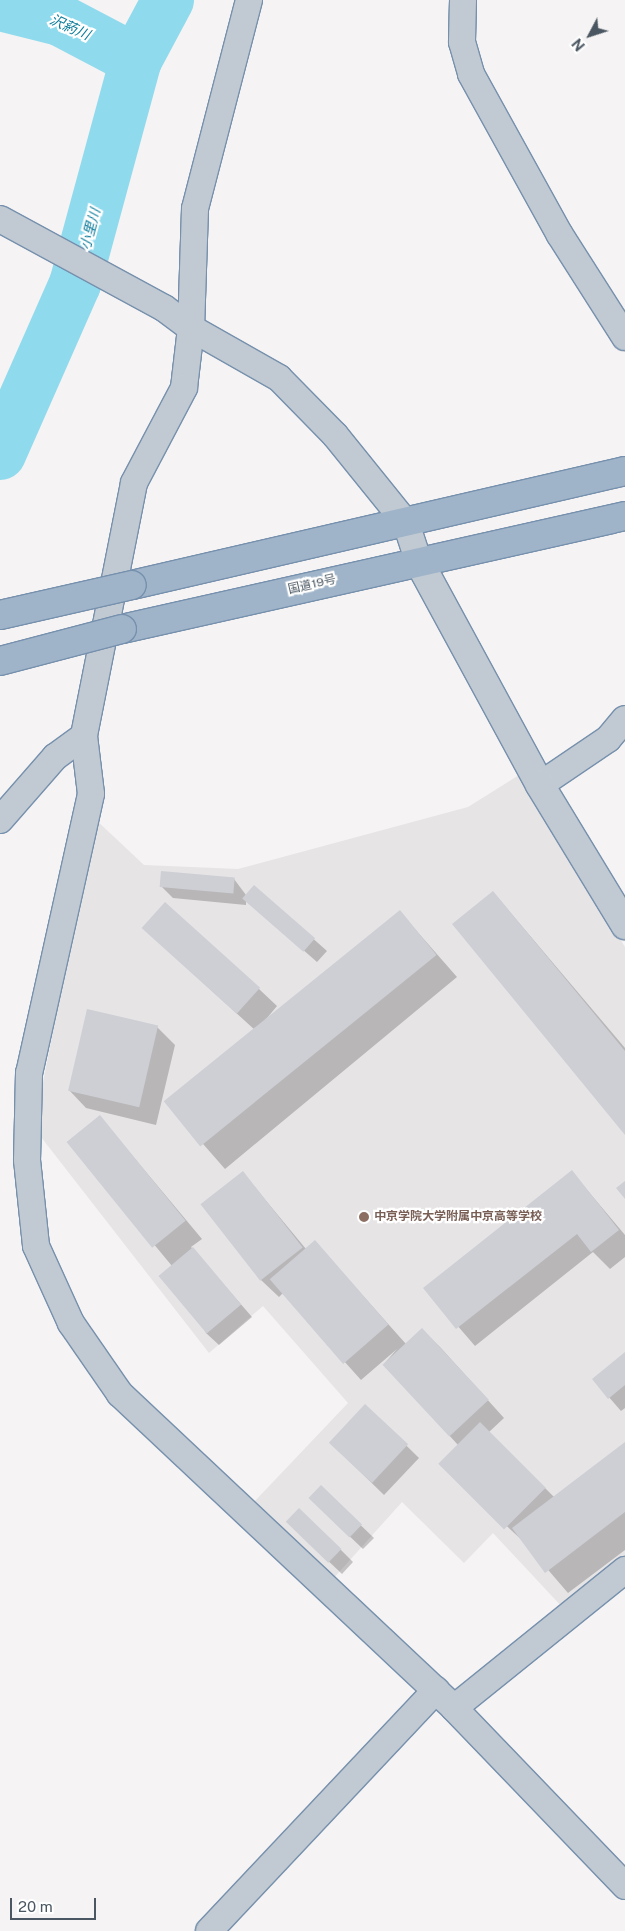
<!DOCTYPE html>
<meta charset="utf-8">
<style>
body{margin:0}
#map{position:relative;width:625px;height:1931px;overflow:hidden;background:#f5f3f3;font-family:"Public Sans","Noto Sans JP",sans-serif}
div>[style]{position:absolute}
.education>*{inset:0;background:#e6e4e5}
.shadow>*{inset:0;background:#0003}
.river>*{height:52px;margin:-26px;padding:0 26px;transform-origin:26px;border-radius:26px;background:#90daee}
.building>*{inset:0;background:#cdcfd5;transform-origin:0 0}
.roads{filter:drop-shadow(1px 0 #7690ad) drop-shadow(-1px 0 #7690ad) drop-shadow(0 1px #7690ad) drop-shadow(0 -1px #7690ad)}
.minor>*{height:26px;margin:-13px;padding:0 13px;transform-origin:13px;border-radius:13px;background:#c1cad2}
.tertiary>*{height:28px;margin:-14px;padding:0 14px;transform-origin:14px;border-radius:14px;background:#c1cad2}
.trunk>*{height:28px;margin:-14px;padding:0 14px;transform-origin:14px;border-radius:14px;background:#9fb4c9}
.bridges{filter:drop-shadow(1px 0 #7690ad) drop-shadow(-1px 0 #7690ad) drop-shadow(0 1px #7690ad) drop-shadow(0 -1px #7690ad)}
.trunk-bridge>*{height:28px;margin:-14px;padding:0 14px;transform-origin:14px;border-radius:14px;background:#9fb4c9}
.dots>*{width:14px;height:14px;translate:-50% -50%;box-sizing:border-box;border:2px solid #fff;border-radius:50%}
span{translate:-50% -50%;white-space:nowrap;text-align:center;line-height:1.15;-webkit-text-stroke:4.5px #fff;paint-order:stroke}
.street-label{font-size:12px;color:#4a5661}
.education-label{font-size:12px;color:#785e54;font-weight:700}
.left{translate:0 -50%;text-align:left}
.water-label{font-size:14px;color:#0c7c9b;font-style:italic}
.north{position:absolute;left:565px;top:10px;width:50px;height:50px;-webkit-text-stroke:4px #fff;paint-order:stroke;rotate:230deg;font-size:14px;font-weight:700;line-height:20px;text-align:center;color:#4a5661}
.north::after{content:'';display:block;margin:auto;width:18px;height:22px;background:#4a5661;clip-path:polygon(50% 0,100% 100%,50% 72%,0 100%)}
.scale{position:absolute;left:10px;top:1898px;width:86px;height:22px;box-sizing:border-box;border:2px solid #4a5661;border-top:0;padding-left:6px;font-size:15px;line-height:18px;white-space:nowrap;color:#4a5661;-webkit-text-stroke:4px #fff;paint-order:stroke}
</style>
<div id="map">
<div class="education">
<div style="clip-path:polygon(519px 775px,625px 947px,625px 1560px,564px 1609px,493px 1533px,464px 1563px,402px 1502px,332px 1580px,253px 1503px,348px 1403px,263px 1306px,209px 1353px,34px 1128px,95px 819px,144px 865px,238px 869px,468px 807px)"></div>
</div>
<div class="shadow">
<div style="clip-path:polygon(234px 879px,246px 895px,254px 886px,327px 951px,317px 962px,246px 900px,246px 905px,173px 898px,161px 886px)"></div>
<div style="clip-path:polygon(493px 892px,625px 1048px,625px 1133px)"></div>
<div style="clip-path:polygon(400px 912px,457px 977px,225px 1169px,168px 1104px,256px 1031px,143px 928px,259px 989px,277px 1006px,257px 1030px)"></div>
<div style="clip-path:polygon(157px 1027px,175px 1045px,156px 1125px,86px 1108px,69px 1090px)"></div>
<div style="clip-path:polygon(100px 1117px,202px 1239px,191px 1247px,252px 1317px,219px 1345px,206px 1333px,172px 1266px,69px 1142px)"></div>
<div style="clip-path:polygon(572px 1172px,625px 1235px,625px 1257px,610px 1269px,593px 1252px,475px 1346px,425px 1288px)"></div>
<div style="clip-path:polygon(243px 1173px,306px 1249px,315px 1242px,406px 1344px,422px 1330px,440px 1347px,504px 1418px,489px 1432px,554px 1497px,625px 1444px,625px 1550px,568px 1593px,525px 1543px,440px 1464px,458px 1445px,384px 1364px,397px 1349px,361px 1380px,283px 1293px,279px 1297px,261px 1280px,202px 1204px)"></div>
<div style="clip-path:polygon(625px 1354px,625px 1408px,621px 1411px,594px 1380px)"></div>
<div style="clip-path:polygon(365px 1405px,419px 1458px,384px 1495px,342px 1454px)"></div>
<div style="clip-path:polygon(321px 1487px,374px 1538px,363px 1549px,322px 1510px)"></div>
<div style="clip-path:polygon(300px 1534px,341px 1550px,353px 1562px,342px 1574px)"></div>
</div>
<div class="river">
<div style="left:0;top:5px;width:62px;rotate:14deg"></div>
<div style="left:60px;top:20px;width:86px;rotate:27.8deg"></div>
<div style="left:0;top:454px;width:186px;rotate:-66.2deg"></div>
<div style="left:75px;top:284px;width:232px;rotate:-74.8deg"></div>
<div style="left:136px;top:60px;width:68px;rotate:-61.9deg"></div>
</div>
<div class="building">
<div style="left:161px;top:871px;width:74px;height:16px;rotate:5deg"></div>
<div style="left:254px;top:885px;width:81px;height:18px;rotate:41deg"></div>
<div style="clip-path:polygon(493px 891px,625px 1051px,625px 1135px,452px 924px)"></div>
<div style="left:165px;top:902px;width:128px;height:35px;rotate:42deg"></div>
<div style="left:400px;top:910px;width:58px;height:304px;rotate:51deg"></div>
<div style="left:87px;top:1009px;width:73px;height:84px;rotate:13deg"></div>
<div style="left:100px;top:1115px;width:136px;height:43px;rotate:51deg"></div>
<div style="clip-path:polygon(572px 1170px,619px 1230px,591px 1252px,577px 1234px,456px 1329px,423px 1288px)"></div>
<div style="left:243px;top:1171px;width:97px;height:54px;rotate:52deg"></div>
<div style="clip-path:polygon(625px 1181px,625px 1199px,616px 1188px)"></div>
<div style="left:315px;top:1240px;width:112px;height:60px;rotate:49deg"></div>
<div style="left:193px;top:1247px;width:75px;height:45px;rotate:50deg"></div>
<div style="left:422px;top:1328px;width:98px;height:54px;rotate:47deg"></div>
<div style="clip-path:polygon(625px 1352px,625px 1385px,608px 1399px,592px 1379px)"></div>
<div style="left:365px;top:1404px;width:59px;height:53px;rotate:43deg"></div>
<div style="left:480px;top:1422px;width:93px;height:59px;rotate:45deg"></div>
<div style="clip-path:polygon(625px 1442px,625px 1512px,545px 1573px,512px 1528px)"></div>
<div style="left:321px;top:1485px;width:57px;height:18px;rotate:44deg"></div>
<div style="left:299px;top:1508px;width:59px;height:19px;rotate:44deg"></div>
</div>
<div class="roads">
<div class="minor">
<div style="left:249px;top:0;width:216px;rotate:104.5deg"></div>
<div style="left:195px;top:209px;width:119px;rotate:91.9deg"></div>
<div style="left:191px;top:328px;width:60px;rotate:96.7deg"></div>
<div style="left:184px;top:388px;width:107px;rotate:117.8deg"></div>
<div style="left:134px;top:483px;width:258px;rotate:101.2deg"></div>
<div style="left:84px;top:736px;width:58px;rotate:83.1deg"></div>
<div style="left:91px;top:794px;width:286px;rotate:102.5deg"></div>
<div style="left:29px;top:1073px;width:87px;rotate:91.3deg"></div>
<div style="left:27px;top:1160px;width:86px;rotate:84deg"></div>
<div style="left:36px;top:1246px;width:85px;rotate:65.6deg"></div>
<div style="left:71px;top:1323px;width:86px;rotate:55.4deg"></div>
<div style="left:120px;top:1394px;width:458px;rotate:43.2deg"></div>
<div style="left:454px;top:1708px;width:247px;rotate:46.1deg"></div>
<div style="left:463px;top:0;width:42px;rotate:91.4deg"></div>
<div style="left:462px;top:42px;width:33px;rotate:74deg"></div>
<div style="left:471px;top:74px;width:184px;rotate:61.1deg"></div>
<div style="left:560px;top:235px;width:121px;rotate:57.5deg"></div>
<div style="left:0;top:219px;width:187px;rotate:28.5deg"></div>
<div style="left:164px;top:308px;width:34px;rotate:37deg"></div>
<div style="left:191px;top:328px;width:101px;rotate:29.6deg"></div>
<div style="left:279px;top:378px;width:80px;rotate:45.5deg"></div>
<div style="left:335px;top:435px;width:113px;rotate:51.1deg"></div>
<div style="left:406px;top:523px;width:39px;rotate:72deg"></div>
<div style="left:540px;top:785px;width:82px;rotate:-34.1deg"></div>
<div style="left:608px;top:739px;width:26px;rotate:-50deg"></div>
<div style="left:0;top:820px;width:84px;rotate:-48.9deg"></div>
<div style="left:55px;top:757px;width:36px;rotate:-36deg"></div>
<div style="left:454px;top:1708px;width:220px;rotate:-38.9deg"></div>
<div style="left:209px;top:1931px;width:331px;rotate:-46.7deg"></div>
</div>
<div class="tertiary">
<div style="left:418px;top:560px;width:256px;rotate:61.5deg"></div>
<div style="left:540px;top:785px;width:164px;rotate:58.7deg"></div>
</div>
<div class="trunk">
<div style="left:132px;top:585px;width:506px;rotate:-13.02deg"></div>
<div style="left:122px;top:629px;width:516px;rotate:-12.66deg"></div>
</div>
</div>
<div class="bridges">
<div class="trunk-bridge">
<div style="left:0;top:615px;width:135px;rotate:-12.8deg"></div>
<div style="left:0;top:661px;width:126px;rotate:-14.7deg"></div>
</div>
</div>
<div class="dots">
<div style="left:364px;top:1217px;background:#8d6e63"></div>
</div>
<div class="street-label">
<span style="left:312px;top:585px;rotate:-13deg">国道19号</span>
</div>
<div class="education-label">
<span class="left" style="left:374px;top:1217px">中京学院大学附属中京高等学校</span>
</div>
<div class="water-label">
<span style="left:70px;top:27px;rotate:24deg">沢葯川</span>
<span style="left:90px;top:229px;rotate:-75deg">小里川</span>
</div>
<div class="north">N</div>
<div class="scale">20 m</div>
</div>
